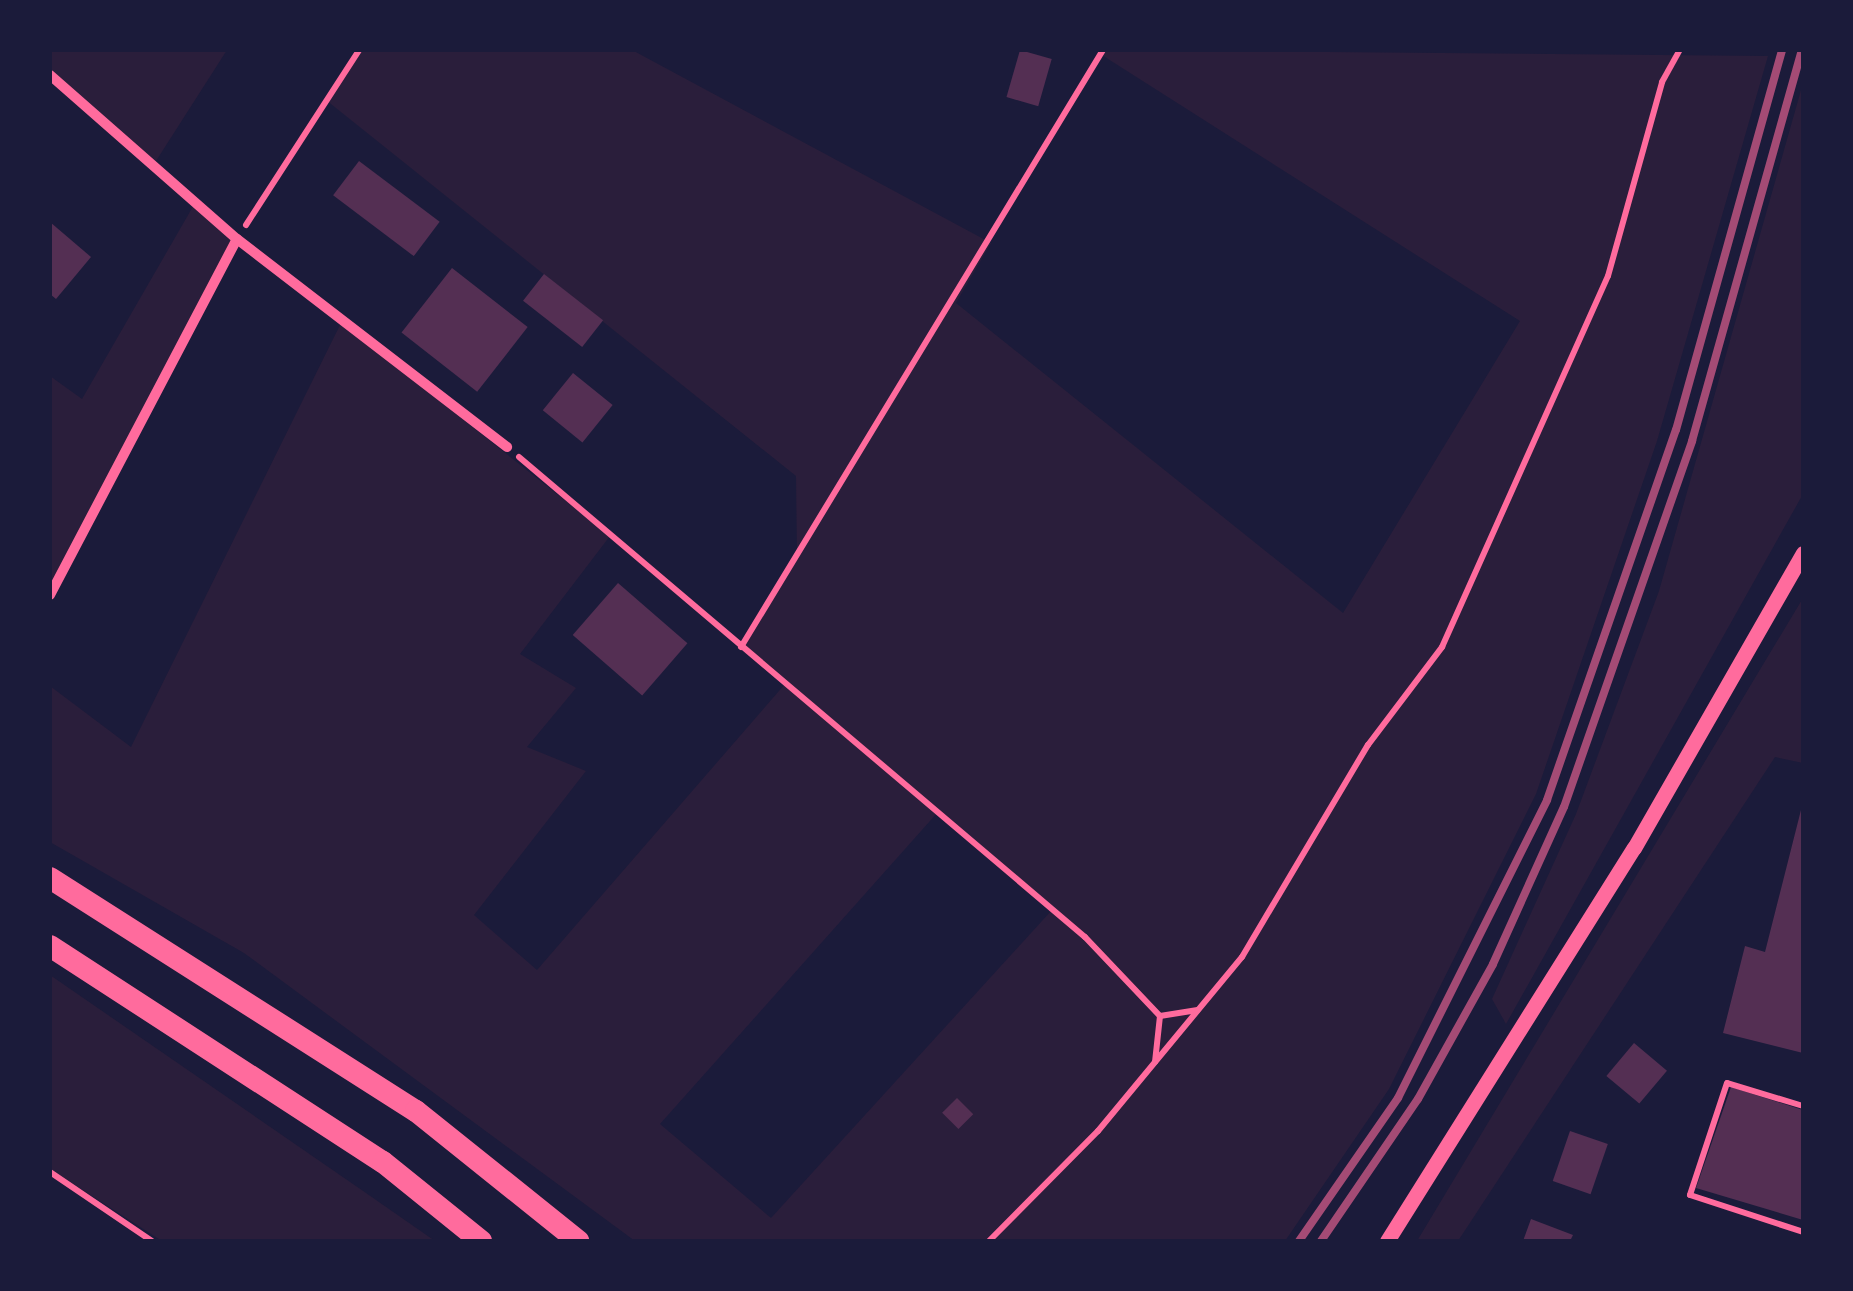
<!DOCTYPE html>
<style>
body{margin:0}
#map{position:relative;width:1853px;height:1291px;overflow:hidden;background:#1b1b3a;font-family:"DejaVu Sans",sans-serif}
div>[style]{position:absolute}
.green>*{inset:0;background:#2a1e3b}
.building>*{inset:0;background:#542f53;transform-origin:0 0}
.path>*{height:6px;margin:-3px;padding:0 3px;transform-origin:3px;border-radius:3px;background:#ff6b9d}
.service>*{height:6px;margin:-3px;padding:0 3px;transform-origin:3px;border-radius:3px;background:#ff6b9d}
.minor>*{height:10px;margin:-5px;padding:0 5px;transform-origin:5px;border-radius:5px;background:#ff6b9d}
.tertiary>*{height:15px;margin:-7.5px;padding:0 7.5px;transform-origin:7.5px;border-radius:7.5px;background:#ff6b9d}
.trunk>*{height:22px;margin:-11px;padding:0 11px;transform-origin:11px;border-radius:11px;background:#ff6b9d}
.rail>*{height:8px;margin:-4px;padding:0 4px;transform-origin:4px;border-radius:4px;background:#a44b75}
span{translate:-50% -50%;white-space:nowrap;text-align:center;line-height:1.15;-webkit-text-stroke:8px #1b1b3a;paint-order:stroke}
.frame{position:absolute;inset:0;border:52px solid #1b1b3a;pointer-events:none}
</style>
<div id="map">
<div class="green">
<div style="clip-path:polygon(50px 50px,227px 50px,156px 161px,50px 75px)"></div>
<div style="clip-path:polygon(evenodd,359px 50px,632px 50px,991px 243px,956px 303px,1343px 613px,1520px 321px,1094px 50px,1768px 56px,1657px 441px,1536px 794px,1389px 1089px,1285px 1241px,635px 1241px,244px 953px,50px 842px,50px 686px,131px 747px,341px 323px,610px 536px,520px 654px,576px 688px,527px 747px,586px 771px,474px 915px,537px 970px,785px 684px,741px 647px,797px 557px,796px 476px,326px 100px,359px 50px,938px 812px,1052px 910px,771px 1218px,660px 1124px,938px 812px)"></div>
<div style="clip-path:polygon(1803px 83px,1803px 494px,1506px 1024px,1492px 999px,1576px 814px,1659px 591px)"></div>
<div style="clip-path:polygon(195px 203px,237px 239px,50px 595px,50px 376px,82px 399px)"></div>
<div style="clip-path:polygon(1803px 598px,1803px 763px,1775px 757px,1458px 1241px,1417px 1241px)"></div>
<div style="clip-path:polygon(50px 975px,366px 1193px,435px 1241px,162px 1241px,50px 1169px)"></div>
</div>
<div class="building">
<div style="left:1020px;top:50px;width:33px;height:49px;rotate:16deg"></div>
<div style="left:359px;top:161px;width:101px;height:43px;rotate:37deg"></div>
<div style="clip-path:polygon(50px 222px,91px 257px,56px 299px,50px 294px)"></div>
<div style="left:452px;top:268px;width:96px;height:82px;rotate:38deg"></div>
<div style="left:544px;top:274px;width:75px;height:34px;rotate:38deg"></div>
<div style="left:573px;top:373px;width:51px;height:48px;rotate:39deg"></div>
<div style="left:618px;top:583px;width:92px;height:69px;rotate:41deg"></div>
<div style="clip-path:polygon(1802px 806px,1803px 806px,1803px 1053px,1723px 1033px,1745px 946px,1765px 952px)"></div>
<div style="left:1634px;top:1043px;width:43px;height:43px;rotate:40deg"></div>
<div style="clip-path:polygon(1731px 1087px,1803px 1110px,1803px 1220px,1696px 1188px)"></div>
<div style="left:957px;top:1098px;width:23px;height:21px;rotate:45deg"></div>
<div style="left:1570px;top:1131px;width:40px;height:53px;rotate:19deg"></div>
<div style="clip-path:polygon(1531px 1219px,1573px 1235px,1570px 1241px,1523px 1241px)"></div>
</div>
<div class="path">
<div style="left:246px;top:225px;width:208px;rotate:-57.1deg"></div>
<div style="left:519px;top:457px;width:742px;rotate:40.3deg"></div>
<div style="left:1085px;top:937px;width:109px;rotate:46.5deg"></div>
<div style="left:1160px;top:1016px;width:46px;rotate:96.2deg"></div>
<div style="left:741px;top:647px;width:698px;rotate:-58.77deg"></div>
<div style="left:1160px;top:1016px;width:38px;rotate:-9deg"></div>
<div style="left:50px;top:1172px;width:123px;rotate:34.1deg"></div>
<div style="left:989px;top:1241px;width:155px;rotate:-45.3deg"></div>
<div style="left:1098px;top:1131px;width:226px;rotate:-50.4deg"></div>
<div style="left:1242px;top:957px;width:247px;rotate:-59.3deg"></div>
<div style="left:1368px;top:745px;width:123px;rotate:-52.9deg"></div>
<div style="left:1442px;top:647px;width:406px;rotate:-65.9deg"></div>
<div style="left:1608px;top:276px;width:201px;rotate:-74.4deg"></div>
<div style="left:1662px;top:82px;width:37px;rotate:-61deg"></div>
</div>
<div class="service">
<div style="left:1803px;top:1106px;width:79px;rotate:-163.2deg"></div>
<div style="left:1727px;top:1083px;width:118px;rotate:108.3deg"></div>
<div style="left:1690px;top:1195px;width:119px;rotate:18.1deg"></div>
</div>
<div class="minor">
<div style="left:50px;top:75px;width:249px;rotate:41.3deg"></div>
<div style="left:237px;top:239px;width:341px;rotate:37.6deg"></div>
<div style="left:50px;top:595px;width:402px;rotate:-62.3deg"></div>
</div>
<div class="tertiary">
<div style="left:1387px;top:1241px;width:464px;rotate:-57.9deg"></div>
<div style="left:1634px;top:848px;width:340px;rotate:-60.2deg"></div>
</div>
<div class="trunk">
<div style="left:50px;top:878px;width:434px;rotate:32.5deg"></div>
<div style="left:416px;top:1111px;width:208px;rotate:38.7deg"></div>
<div style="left:50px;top:946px;width:397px;rotate:33deg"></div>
<div style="left:383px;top:1162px;width:126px;rotate:38.9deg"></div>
</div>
<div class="rail">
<div style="left:1299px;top:1241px;width:174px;rotate:-55.3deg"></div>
<div style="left:1398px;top:1098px;width:333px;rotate:-63.4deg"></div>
<div style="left:1547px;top:800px;width:392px;rotate:-70.8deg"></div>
<div style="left:1676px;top:430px;width:395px;rotate:-74.4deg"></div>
<div style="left:1321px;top:1241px;width:172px;rotate:-55.7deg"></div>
<div style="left:1418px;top:1099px;width:154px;rotate:-60.9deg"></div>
<div style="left:1493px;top:964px;width:172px;rotate:-65.7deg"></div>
<div style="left:1564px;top:807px;width:388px;rotate:-70.7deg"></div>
<div style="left:1692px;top:441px;width:406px;rotate:-74.3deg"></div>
</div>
<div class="frame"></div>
</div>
